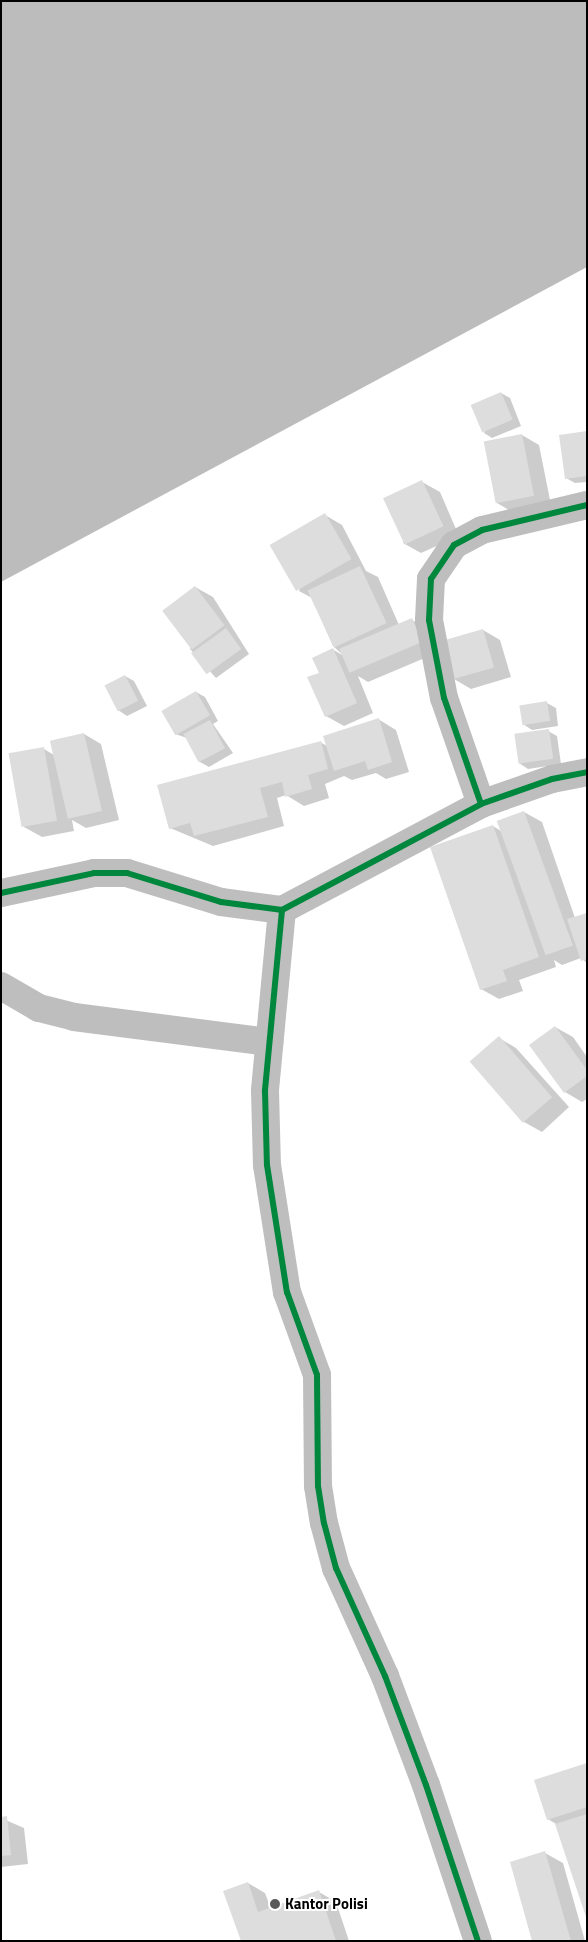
<!DOCTYPE html>
<style>
body{margin:0}
#map{position:relative;width:588px;height:1942px;overflow:hidden;background:#fff;font-family:"Titillium Web",sans-serif}
div>[style]{position:absolute}
.water>*{inset:0;background:#bcbcbc}
.shadow>*{inset:0;background:#0003}
.building>*{inset:0;background:#ddd;transform-origin:0 0}
.minor>*{height:28px;margin:-14px;padding:0 14px;transform-origin:14px;border-radius:14px;background:#bebebe}
.cycleway>*{height:6px;margin:-3px;padding:0 3px;transform-origin:3px;border-radius:3px;background:#00873e}
.dots>*{width:14px;height:14px;translate:-50% -50%;box-sizing:border-box;border:2px solid #fff;border-radius:50%}
span{translate:-50% -50%;white-space:nowrap;text-align:center;line-height:1.15;-webkit-text-stroke:4px #fff;paint-order:stroke}
.poi-label{font-size:15px;color:#000;font-weight:700}
.left{translate:0 -50%;text-align:left}
.frame{position:absolute;inset:0;border:2px solid #000;pointer-events:none}
</style>
<div id="map">
<div class="water">
<div style="clip-path:polygon(1px 1px,587px 1px,587px 267px,1px 582px)"></div>
</div>
<div class="shadow">
<div style="clip-path:polygon(501px 393px,510px 398px,521px 426px,492px 438px,484px 433px)"></div>
<div style="clip-path:polygon(587px 432px,587px 482px,575px 483px,566px 478px)"></div>
<div style="clip-path:polygon(522px 435px,539px 445px,551px 505px,514px 513px,497px 503px)"></div>
<div style="clip-path:polygon(422px 482px,440px 492px,459px 536px,421px 553px,403px 543px)"></div>
<div style="clip-path:polygon(325px 515px,342px 525px,366px 571px,378px 577px,399px 625px,412px 620px,430px 630px,439px 652px,368px 682px,358px 676px,373px 713px,344px 726px,326px 716px,320px 673px,332px 649px,344px 656px,333px 646px,312px 598px,299px 591px)"></div>
<div style="clip-path:polygon(195px 587px,213px 597px,249px 654px,216px 678px,190px 649px)"></div>
<div style="clip-path:polygon(483px 630px,500px 640px,511px 677px,471px 689px,454px 679px)"></div>
<div style="clip-path:polygon(125px 676px,134px 681px,147px 706px,127px 716px,118px 710px,106px 686px)"></div>
<div style="clip-path:polygon(196px 692px,205px 697px,218px 721px,213px 724px,233px 753px,209px 767px,200px 762px,187px 738px,175px 734px)"></div>
<div style="clip-path:polygon(547px 703px,556px 708px,558px 726px,532px 730px,523px 724px)"></div>
<div style="clip-path:polygon(378px 719px,396px 730px,409px 772px,386px 779px,376px 773px,352px 780px,344px 776px,325px 784px,329px 798px,304px 806px,286px 795px,277px 798px,284px 826px,213px 846px,170px 828px,320px 742px,327px 746px)"></div>
<div style="clip-path:polygon(548px 731px,557px 736px,561px 764px,528px 769px,519px 763px)"></div>
<div style="clip-path:polygon(84px 734px,101px 744px,119px 820px,86px 828px,72px 820px,74px 831px,42px 837px,24px 827px,44px 749px,54px 755px)"></div>
<div style="clip-path:polygon(524px 812px,542px 822px,575px 918px,587px 914px,587px 963px,581px 958px,562px 965px,554px 960px,556px 967px,519px 980px,523px 991px,499px 999px,481px 989px,493px 826px,501px 831px)"></div>
<div style="clip-path:polygon(555px 1027px,573px 1037px,587px 1057px,587px 1099px,582px 1102px,565px 1092px)"></div>
<div style="clip-path:polygon(499px 1038px,516px 1048px,569px 1107px,542px 1132px,524px 1122px)"></div>
<div style="clip-path:polygon(587px 1765px,587px 1917px,556px 1824px,548px 1819px)"></div>
<div style="clip-path:polygon(1px 1818px,24px 1828px,28px 1864px,1px 1867px)"></div>
<div style="clip-path:polygon(545px 1853px,563px 1863px,585px 1941px,534px 1941px)"></div>
<div style="clip-path:polygon(248px 1883px,265px 1893px,271px 1909px,319px 1892px,336px 1902px,349px 1941px,242px 1941px)"></div>
</div>
<div class="building">
<div style="left:501px;top:392px;width:30px;height:33px;rotate:67deg"></div>
<div style="clip-path:polygon(587px 431px,587px 476px,565px 479px,559px 435px)"></div>
<div style="left:522px;top:434px;width:63px;height:39px;rotate:79deg"></div>
<div style="left:422px;top:480px;width:51px;height:43px;rotate:65deg"></div>
<div style="left:325px;top:513px;width:53px;height:64px;rotate:60deg"></div>
<div style="left:360px;top:566px;width:63px;height:58px;rotate:65deg"></div>
<div style="left:195px;top:586px;width:49px;height:41px;rotate:53deg"></div>
<div style="left:412px;top:618px;width:26px;height:79px;rotate:67deg"></div>
<div style="left:226px;top:628px;width:26px;height:43px;rotate:54deg"></div>
<div style="left:483px;top:629px;width:40px;height:44px;rotate:74deg"></div>
<div style="clip-path:polygon(333px 648px,357px 703px,325px 717px,307px 677px,319px 673px,312px 658px)"></div>
<div style="left:125px;top:675px;width:29px;height:23px;rotate:63deg"></div>
<div style="left:196px;top:691px;width:28px;height:40px;rotate:60deg"></div>
<div style="left:547px;top:701px;width:20px;height:28px;rotate:81deg"></div>
<div style="clip-path:polygon(379px 718px,392px 762px,368px 770px,365px 761px,334px 771px,323px 736px)"></div>
<div style="left:210px;top:720px;width:32px;height:30px;rotate:62deg"></div>
<div style="left:549px;top:729px;width:30px;height:35px;rotate:82deg"></div>
<div style="left:84px;top:733px;width:80px;height:35px;rotate:77deg"></div>
<div style="clip-path:polygon(321px 741px,328px 769px,308px 775px,312px 789px,285px 797px,282px 782px,260px 788px,268px 817px,194px 836px,190px 823px,169px 829px,157px 785px)"></div>
<div style="left:44px;top:747px;width:75px;height:36px;rotate:80deg"></div>
<div style="left:524px;top:811px;width:143px;height:29px;rotate:70deg"></div>
<div style="clip-path:polygon(493px 825px,539px 957px,503px 970px,507px 981px,480px 990px,430px 847px)"></div>
<div style="clip-path:polygon(587px 913px,587px 959px,581px 961px,567px 919px)"></div>
<div style="clip-path:polygon(555px 1026px,587px 1070px,587px 1076px,564px 1093px,529px 1045px)"></div>
<div style="left:499px;top:1036px;width:81px;height:39px;rotate:49deg"></div>
<div style="clip-path:polygon(587px 1763px,587px 1807px,547px 1820px,534px 1780px)"></div>
<div style="clip-path:polygon(587px 1814px,587px 1917px,586px 1917px,555px 1824px)"></div>
<div style="clip-path:polygon(7px 1816px,11px 1855px,1px 1856px,1px 1817px)"></div>
<div style="clip-path:polygon(545px 1851px,571px 1941px,532px 1941px,510px 1862px)"></div>
<div style="clip-path:polygon(248px 1882px,258px 1912px,319px 1890px,336px 1941px,241px 1941px,223px 1891px)"></div>
</div>
<div class="minor">
<div style="left:481px;top:804px;width:112px;rotate:-109.2deg"></div>
<div style="left:444px;top:698px;width:79px;rotate:-100.9deg"></div>
<div style="left:429px;top:620px;width:41px;rotate:-87.2deg"></div>
<div style="left:431px;top:579px;width:41px;rotate:-55.9deg"></div>
<div style="left:454px;top:545px;width:32px;rotate:-28deg"></div>
<div style="left:482px;top:530px;width:108px;rotate:-13.4deg"></div>
<div style="left:1px;top:893px;width:95px;rotate:-12.1deg"></div>
<div style="left:94px;top:873px;width:33px"></div>
<div style="left:127px;top:873px;width:98px;rotate:17.1deg"></div>
<div style="left:221px;top:902px;width:62px;rotate:7.5deg"></div>
<div style="left:282px;top:910px;width:225px;rotate:-28deg"></div>
<div style="left:481px;top:804px;width:75px;rotate:-19.4deg"></div>
<div style="left:552px;top:779px;width:36px;rotate:-11deg"></div>
<div style="left:282px;top:910px;width:182px;rotate:95.4deg"></div>
<div style="left:265px;top:1091px;width:74px;rotate:88.5deg"></div>
<div style="left:267px;top:1165px;width:129px;rotate:81.1deg"></div>
<div style="left:287px;top:1292px;width:88px;rotate:70.1deg"></div>
<div style="left:317px;top:1375px;width:111px;rotate:89.5deg"></div>
<div style="left:318px;top:1486px;width:37px;rotate:81deg"></div>
<div style="left:324px;top:1523px;width:47px;rotate:75.1deg"></div>
<div style="left:336px;top:1568px;width:119px;rotate:65.6deg"></div>
<div style="left:385px;top:1676px;width:116px;rotate:69.4deg"></div>
<div style="left:426px;top:1785px;width:164px;rotate:71.6deg"></div>
<div style="left:1px;top:986px;width:44px;rotate:30.1deg"></div>
<div style="left:39px;top:1008px;width:36px;rotate:14deg"></div>
<div style="left:74px;top:1017px;width:197px;rotate:7.3deg"></div>
</div>
<div class="cycleway">
<div style="left:481px;top:804px;width:112px;rotate:-109.2deg"></div>
<div style="left:444px;top:698px;width:79px;rotate:-100.9deg"></div>
<div style="left:429px;top:620px;width:41px;rotate:-87.2deg"></div>
<div style="left:431px;top:579px;width:41px;rotate:-55.9deg"></div>
<div style="left:454px;top:545px;width:32px;rotate:-28deg"></div>
<div style="left:482px;top:530px;width:108px;rotate:-13.4deg"></div>
<div style="left:1px;top:893px;width:95px;rotate:-12.1deg"></div>
<div style="left:94px;top:873px;width:33px"></div>
<div style="left:127px;top:873px;width:98px;rotate:17.1deg"></div>
<div style="left:221px;top:902px;width:62px;rotate:7.5deg"></div>
<div style="left:282px;top:910px;width:225px;rotate:-28deg"></div>
<div style="left:481px;top:804px;width:75px;rotate:-19.4deg"></div>
<div style="left:552px;top:779px;width:36px;rotate:-11deg"></div>
<div style="left:282px;top:910px;width:182px;rotate:95.4deg"></div>
<div style="left:265px;top:1091px;width:74px;rotate:88.5deg"></div>
<div style="left:267px;top:1165px;width:129px;rotate:81.1deg"></div>
<div style="left:287px;top:1292px;width:88px;rotate:70.1deg"></div>
<div style="left:317px;top:1375px;width:111px;rotate:89.5deg"></div>
<div style="left:318px;top:1486px;width:37px;rotate:81deg"></div>
<div style="left:324px;top:1523px;width:47px;rotate:75.1deg"></div>
<div style="left:336px;top:1568px;width:119px;rotate:65.6deg"></div>
<div style="left:385px;top:1676px;width:116px;rotate:69.4deg"></div>
<div style="left:426px;top:1785px;width:164px;rotate:71.6deg"></div>
</div>
<div class="dots">
<div style="left:275px;top:1904px;background:#595959"></div>
</div>
<div class="poi-label">
<span class="left" style="left:285px;top:1904px">Kantor Polisi</span>
</div>
<div class="frame"></div>
</div>
